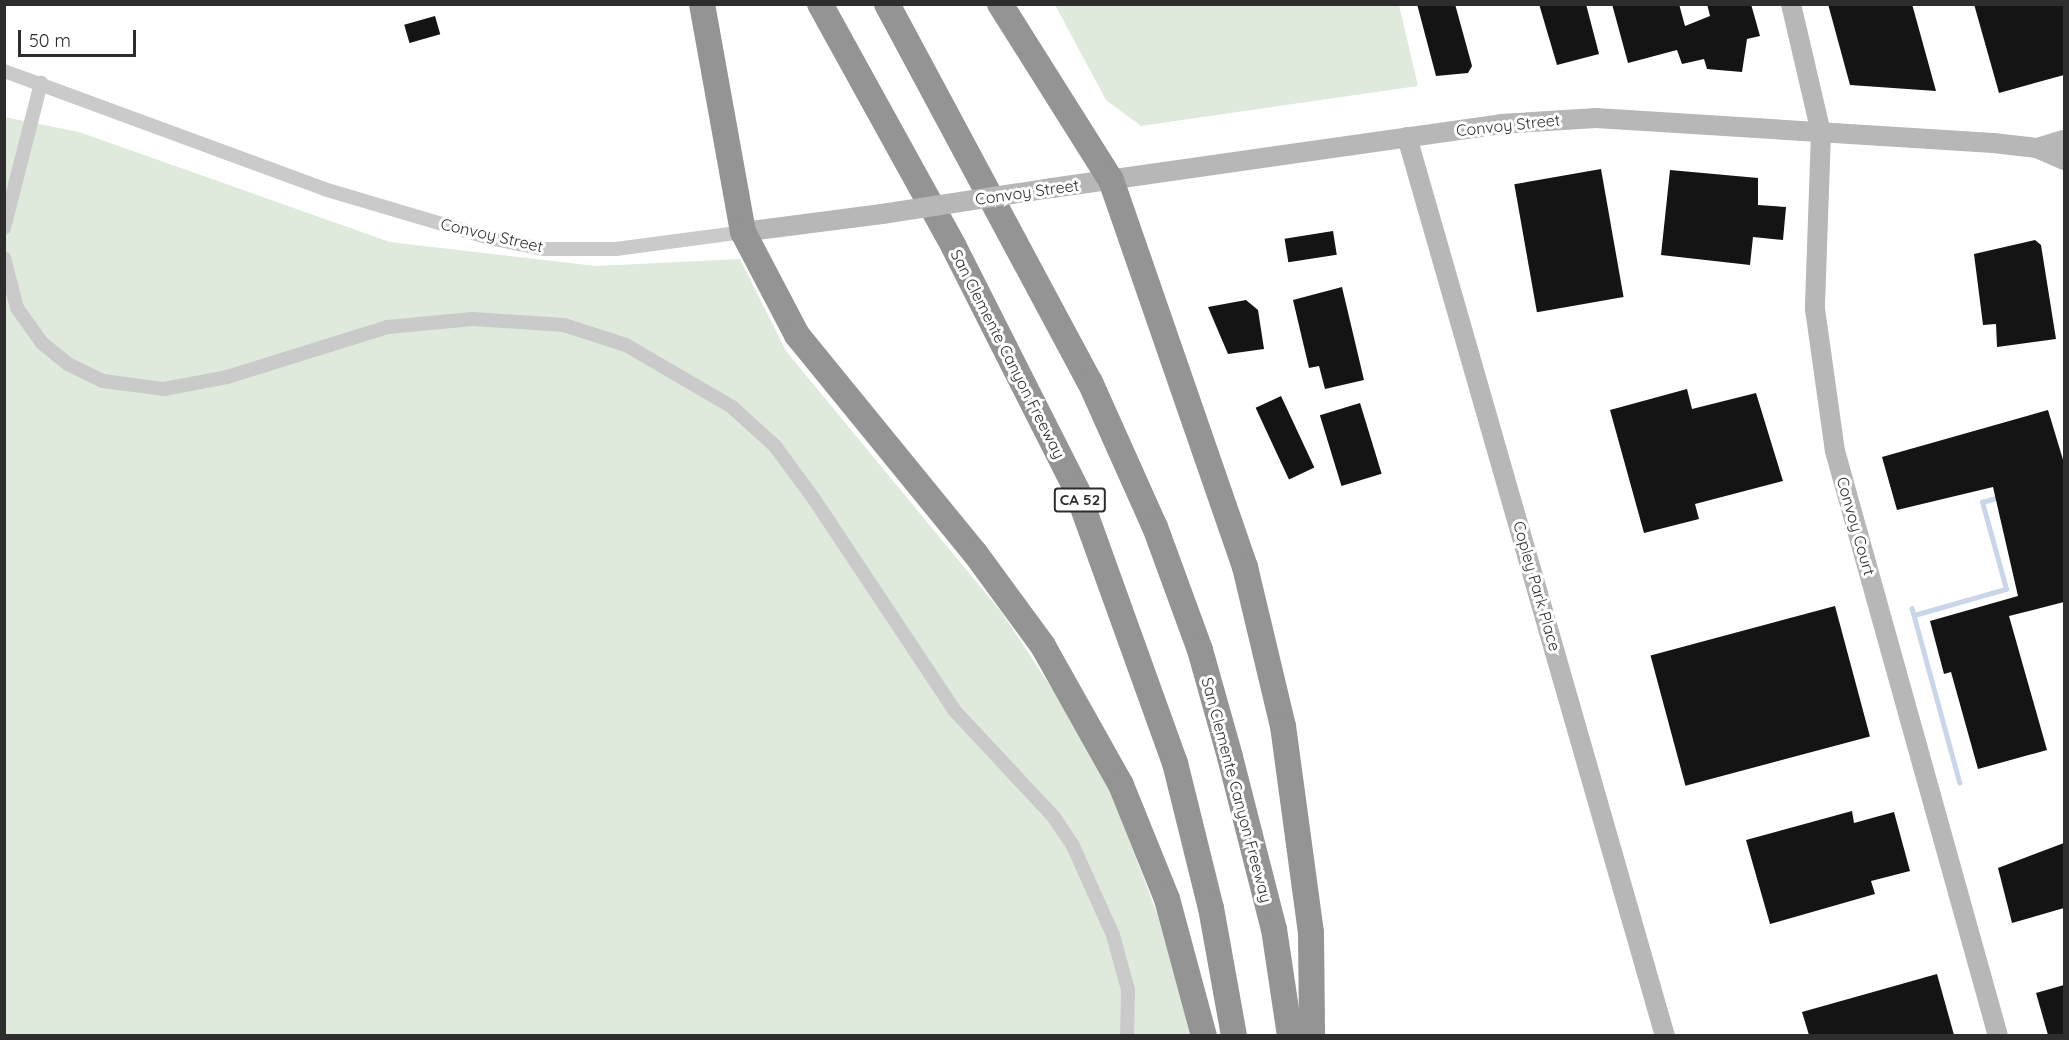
<!DOCTYPE html>
<style>
body{margin:0}
#map{position:relative;width:2069px;height:1040px;overflow:hidden;background:#fff;font-family:Quicksand,sans-serif}
div>[style]{position:absolute}
.green>*{inset:0;background:#e0eadc}
.stream>*{height:4.5px;margin:-2.25px;padding:0 2.25px;transform-origin:2.25px;border-radius:2.25px;background:#c9d5e9}
.building>*{inset:0;background:#141414;transform-origin:0 0}
.street>*{height:14px;margin:-7px;padding:0 7px;transform-origin:7px;border-radius:7px;background:#cacaca}
.secondary>*{height:20px;margin:-10px;padding:0 10px;transform-origin:10px;border-radius:10px;background:#b7b7b7}
.highway>*{height:26px;margin:-13px;padding:0 13px;transform-origin:13px;border-radius:13px;background:#949494}
.secondary-bridge>*{height:20px;margin:-10px;padding:0 10px;transform-origin:10px;border-radius:10px;background:#b7b7b7}
span{translate:-50% -50%;white-space:nowrap;text-align:center;line-height:1.15;-webkit-text-stroke:6px #fff;paint-order:stroke}
.shield-label span{padding:2px 4px;background:#fff;border:2px solid;border-radius:4px;-webkit-text-stroke-width:0}
.shield-label{font-size:15px;color:#2d2d2d;font-weight:700}
.street-label{font-size:16px;color:#2d2d2d}
.frame{position:absolute;inset:0;border:6px solid #2d2d2d;pointer-events:none}
.scale{position:absolute;left:18px;top:30px;width:118px;height:27px;box-sizing:border-box;border:3px solid #2d2d2d;border-top:0;padding-left:8px;font-size:18px;line-height:21px;white-space:nowrap;color:#2d2d2d;-webkit-text-stroke:4px #fff;paint-order:stroke}
</style>
<div id="map">
<div class="green">
<div style="clip-path:polygon(1055px 5px,1399px 5px,1418px 86px,1141px 126px,1106px 100px)"></div>
<div style="clip-path:polygon(4px 117px,79px 132px,390px 242px,596px 266px,740px 259px,786px 351px,1002px 613px,1098px 758px,1166px 937px,1190px 1035px,5px 1035px)"></div>
</div>
<div class="stream">
<div style="left:1912px;top:608px;width:181px;rotate:74.7deg"></div>
<div style="left:1914px;top:615px;width:96px;rotate:-15.8deg"></div>
<div style="left:2006px;top:589px;width:90px;rotate:-105.4deg"></div>
<div style="left:1982px;top:502px;width:19px;rotate:-16deg"></div>
</div>
<div class="building">
<div style="clip-path:polygon(1417px 4px,1455px 4px,1472px 66px,1468px 73px,1436px 76px)"></div>
<div style="clip-path:polygon(1539px 4px,1586px 4px,1599px 54px,1557px 65px)"></div>
<div style="clip-path:polygon(1612px 4px,1679px 4px,1685px 26px,1710px 16px,1707px 4px,1751px 4px,1760px 36px,1747px 39px,1742px 72px,1707px 69px,1704px 59px,1682px 64px,1677px 50px,1628px 63px)"></div>
<div style="clip-path:polygon(1828px 4px,1912px 4px,1936px 91px,1850px 85px)"></div>
<div style="clip-path:polygon(1974px 4px,2064px 4px,2064px 75px,1999px 93px)"></div>
<div style="left:435px;top:16px;width:19px;height:32px;rotate:74deg"></div>
<div style="left:1601px;top:169px;width:130px;height:88px;rotate:80deg"></div>
<div style="clip-path:polygon(1670px 170px,1758px 178px,1758px 205px,1786px 207px,1783px 240px,1753px 237px,1750px 265px,1661px 255px)"></div>
<div style="left:1333px;top:231px;width:24px;height:49px;rotate:81deg"></div>
<div style="clip-path:polygon(2035px 240px,2041px 245px,2056px 339px,1997px 347px,1996px 324px,1983px 325px,1974px 254px)"></div>
<div style="clip-path:polygon(1342px 287px,1364px 380px,1325px 389px,1319px 366px,1309px 368px,1293px 300px)"></div>
<div style="clip-path:polygon(1246px 300px,1258px 310px,1264px 349px,1228px 354px,1208px 307px)"></div>
<div style="clip-path:polygon(1687px 389px,1692px 409px,1756px 393px,1783px 481px,1695px 504px,1699px 519px,1644px 533px,1610px 410px)"></div>
<div style="left:1281px;top:396px;width:79px;height:28px;rotate:65deg"></div>
<div style="left:1360px;top:403px;width:74px;height:42px;rotate:73deg"></div>
<div style="clip-path:polygon(2048px 410px,2064px 463px,2064px 602px,2009px 616px,2047px 750px,1978px 769px,1951px 672px,1944px 674px,1930px 621px,2018px 596px,1993px 487px,1897px 510px,1882px 457px)"></div>
<div style="left:1835px;top:606px;width:135px;height:191px;rotate:75deg"></div>
<div style="clip-path:polygon(1852px 811px,1854px 823px,1894px 812px,1910px 871px,1871px 881px,1875px 894px,1770px 924px,1746px 840px)"></div>
<div style="clip-path:polygon(2064px 843px,2064px 908px,2012px 923px,1998px 868px)"></div>
<div style="clip-path:polygon(1937px 974px,1954px 1035px,1809px 1035px,1802px 1012px)"></div>
<div style="clip-path:polygon(2064px 985px,2064px 1035px,2048px 1035px,2036px 993px)"></div>
</div>
<div class="street">
<div style="left:4px;top:71px;width:341px;rotate:20.2deg"></div>
<div style="left:324px;top:189px;width:172px;rotate:16.5deg"></div>
<div style="left:489px;top:238px;width:56px;rotate:11.3deg"></div>
<div style="left:544px;top:249px;width:72px"></div>
<div style="left:616px;top:249px;width:128px;rotate:-7.6deg"></div>
<div style="left:4px;top:228px;width:150px;rotate:-75.7deg"></div>
<div style="left:4px;top:258px;width:52px;rotate:75.4deg"></div>
<div style="left:17px;top:308px;width:43px;rotate:54.5deg"></div>
<div style="left:42px;top:343px;width:33px;rotate:39deg"></div>
<div style="left:68px;top:364px;width:39px;rotate:26deg"></div>
<div style="left:103px;top:381px;width:62px;rotate:7.5deg"></div>
<div style="left:164px;top:389px;width:64px;rotate:-10.8deg"></div>
<div style="left:227px;top:377px;width:169px;rotate:-17.3deg"></div>
<div style="left:388px;top:327px;width:85px;rotate:-5.4deg"></div>
<div style="left:473px;top:319px;width:91px;rotate:3.8deg"></div>
<div style="left:564px;top:325px;width:65px;rotate:17.9deg"></div>
<div style="left:626px;top:345px;width:123px;rotate:30.3deg"></div>
<div style="left:732px;top:407px;width:58px;rotate:42.2deg"></div>
<div style="left:775px;top:446px;width:66px;rotate:53.7deg"></div>
<div style="left:814px;top:499px;width:253px;rotate:56.4deg"></div>
<div style="left:954px;top:710px;width:145px;rotate:47deg"></div>
<div style="left:1053px;top:816px;width:36px;rotate:56deg"></div>
<div style="left:1073px;top:846px;width:98px;rotate:65.8deg"></div>
<div style="left:1113px;top:935px;width:57px;rotate:74.7deg"></div>
<div style="left:1128px;top:990px;width:46px;rotate:91.2deg"></div>
</div>
<div class="secondary">
<div style="left:1791px;top:4px;width:132px;rotate:76.9deg"></div>
<div style="left:1821px;top:133px;width:176px;rotate:92deg"></div>
<div style="left:1815px;top:309px;width:143px;rotate:82deg"></div>
<div style="left:1835px;top:451px;width:607px;rotate:74.43deg"></div>
<div style="left:1407px;top:137px;width:935px;rotate:73.99deg"></div>
<div style="left:2037px;top:148px;width:28px;rotate:-17deg"></div>
<div style="left:1052px;top:188px;width:454px;rotate:-8.1deg"></div>
<div style="left:1501px;top:124px;width:95px;rotate:-3.6deg"></div>
<div style="left:1596px;top:118px;width:398px;rotate:3.6deg"></div>
<div style="left:1993px;top:143px;width:44px;rotate:6.5deg"></div>
<div style="left:2037px;top:148px;width:30px;rotate:24deg"></div>
<div style="left:743px;top:232px;width:140px;rotate:-7.4deg"></div>
</div>
<div class="highway">
<div style="left:702px;top:4px;width:232px;rotate:79.8deg"></div>
<div style="left:743px;top:232px;width:116px;rotate:62.3deg"></div>
<div style="left:797px;top:335px;width:281px;rotate:50.8deg"></div>
<div style="left:975px;top:553px;width:115px;rotate:53.8deg"></div>
<div style="left:1043px;top:646px;width:159px;rotate:60.7deg"></div>
<div style="left:1121px;top:785px;width:123px;rotate:68deg"></div>
<div style="left:1167px;top:899px;width:142px;rotate:74.9deg"></div>
<div style="left:820px;top:4px;width:277px;rotate:61.1deg"></div>
<div style="left:954px;top:247px;width:273px;rotate:63.2deg"></div>
<div style="left:1077px;top:491px;width:289px;rotate:70.2deg"></div>
<div style="left:1175px;top:763px;width:149px;rotate:76.1deg"></div>
<div style="left:1211px;top:908px;width:130px;rotate:79.8deg"></div>
<div style="left:887px;top:4px;width:429px;rotate:61.8deg"></div>
<div style="left:1090px;top:382px;width:159px;rotate:65.9deg"></div>
<div style="left:1155px;top:527px;width:131px;rotate:69.9deg"></div>
<div style="left:1200px;top:650px;width:111px;rotate:74.3deg"></div>
<div style="left:1230px;top:757px;width:178px;rotate:75.7deg"></div>
<div style="left:1274px;top:929px;width:108px;rotate:81.5deg"></div>
<div style="left:1000px;top:4px;width:208px;rotate:57.8deg"></div>
<div style="left:1111px;top:180px;width:410px;rotate:70.9deg"></div>
<div style="left:1245px;top:567px;width:163px;rotate:76.6deg"></div>
<div style="left:1283px;top:726px;width:209px;rotate:82.3deg"></div>
<div style="left:1311px;top:933px;width:103px;rotate:89.4deg"></div>
</div>
<div class="secondary-bridge">
<div style="left:882px;top:214px;width:172px;rotate:-8.7deg"></div>
</div>
<div class="shield-label">
<span style="left:1080px;top:500px">CA 52</span>
</div>
<div class="street-label">
<span style="left:1508px;top:125px;rotate:-6deg">Convoy Street</span>
<span style="left:1027px;top:192px;rotate:-8deg">Convoy Street</span>
<span style="left:492px;top:235px;rotate:13deg">Convoy Street</span>
<span style="left:1008px;top:354px;rotate:63deg">San Clemente Canyon Freeway</span>
<span style="left:1856px;top:526px;rotate:74deg">Convoy Court</span>
<span style="left:1537px;top:586px;rotate:74deg">Copley Park Place</span>
<span style="left:1237px;top:790px;rotate:75deg">San Clemente Canyon Freeway</span>
</div>
<div class="frame"></div>
<div class="scale">50 m</div>
</div>
